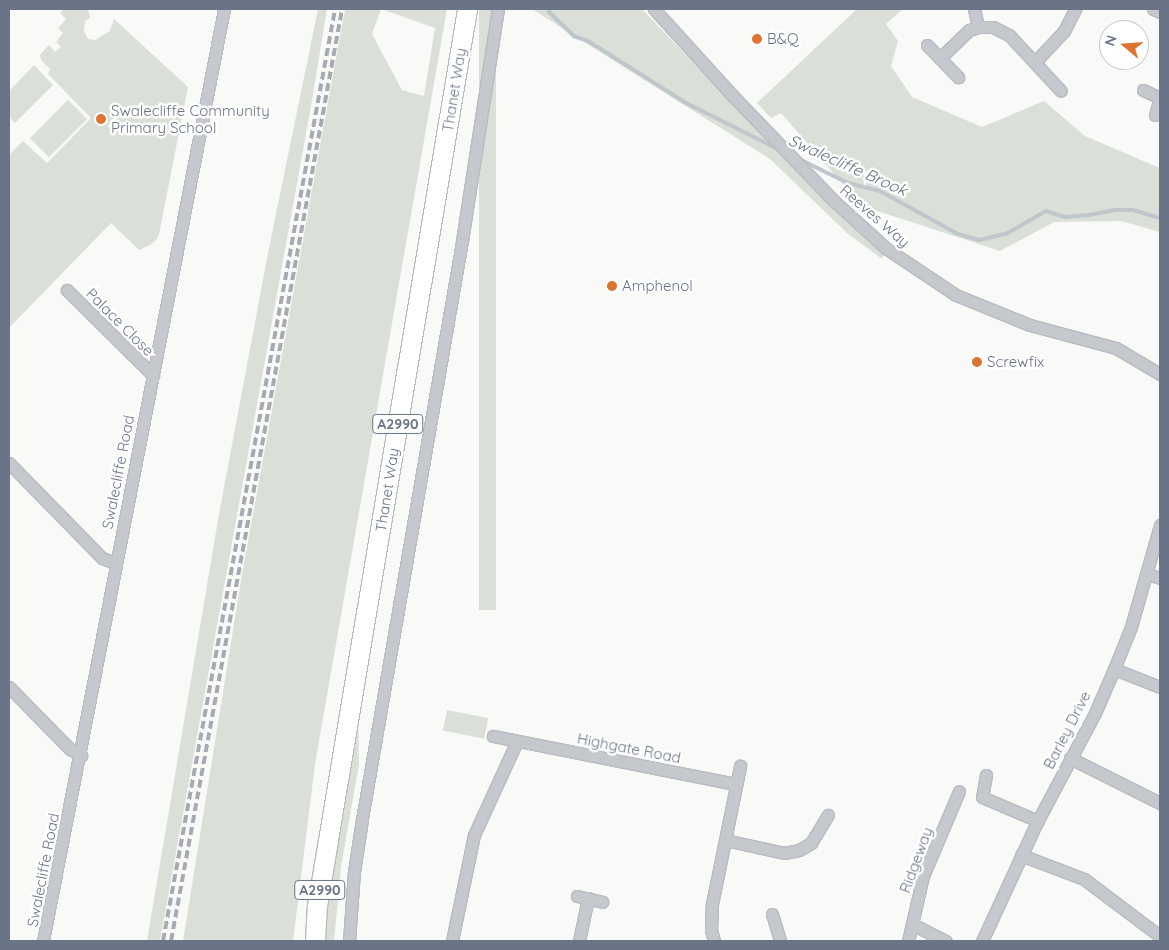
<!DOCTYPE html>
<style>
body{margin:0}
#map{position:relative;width:1169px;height:950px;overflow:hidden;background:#f9f9f7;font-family:Quicksand,sans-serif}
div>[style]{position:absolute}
.green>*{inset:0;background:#dae0d8;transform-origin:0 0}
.stream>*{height:4px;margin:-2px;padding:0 2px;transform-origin:2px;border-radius:2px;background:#bfc7cd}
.roads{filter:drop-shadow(1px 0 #b8bbc0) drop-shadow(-1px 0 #b8bbc0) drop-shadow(0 1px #b8bbc0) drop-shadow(0 -1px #b8bbc0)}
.street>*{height:11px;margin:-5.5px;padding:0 5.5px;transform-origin:5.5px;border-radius:5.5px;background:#c5c8cc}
.primary>*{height:19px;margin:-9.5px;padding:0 9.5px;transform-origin:9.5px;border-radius:9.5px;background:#fff}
.rail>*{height:4px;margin-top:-2px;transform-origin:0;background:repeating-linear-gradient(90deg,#a6aab1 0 8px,transparent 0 12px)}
.dots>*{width:14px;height:14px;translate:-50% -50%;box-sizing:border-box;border:2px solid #fff;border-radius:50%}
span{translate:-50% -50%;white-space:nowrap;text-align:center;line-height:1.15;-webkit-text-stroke:5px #fff;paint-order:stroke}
.shield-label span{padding:1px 4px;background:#fff;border:1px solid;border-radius:4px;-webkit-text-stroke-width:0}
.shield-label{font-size:14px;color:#697587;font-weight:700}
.poi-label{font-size:15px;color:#697587}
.left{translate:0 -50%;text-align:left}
.street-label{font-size:15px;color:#697587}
.water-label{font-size:16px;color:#657682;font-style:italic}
.frame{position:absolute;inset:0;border:10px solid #697587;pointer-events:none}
.north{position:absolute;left:1099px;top:20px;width:50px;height:50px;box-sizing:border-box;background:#fff;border:1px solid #c3c8cf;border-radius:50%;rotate:288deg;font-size:14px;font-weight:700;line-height:20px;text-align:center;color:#697587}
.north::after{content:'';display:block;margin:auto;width:18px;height:22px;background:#de7332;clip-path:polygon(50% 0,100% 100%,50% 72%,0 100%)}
</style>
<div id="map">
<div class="green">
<div style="clip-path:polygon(64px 9px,88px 9px,90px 18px,85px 21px,84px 31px,88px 39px,95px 40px,110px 31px,114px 19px,188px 87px,159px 234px,156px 240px,150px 245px,139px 250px,111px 223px,9px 328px,9px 155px,23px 141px,47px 163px,91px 118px,48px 74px,50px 69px,41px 60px,40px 55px,49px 45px,55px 52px,61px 47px,56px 42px,63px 33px,58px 28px,66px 19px,60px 13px)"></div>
<div style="clip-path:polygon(318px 9px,327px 9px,311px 106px,160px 941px,147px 941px,219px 514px,268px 253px)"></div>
<div style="clip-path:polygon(evenodd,345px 9px,447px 9px,315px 764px,293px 941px,183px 941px,241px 580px,345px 9px,381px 9px,435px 28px,424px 96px,402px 90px,372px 34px,381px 9px)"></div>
<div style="left:479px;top:9px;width:17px;height:601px"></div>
<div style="clip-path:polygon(535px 9px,642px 9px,821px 197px,884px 253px,882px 259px,847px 233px,770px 159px,535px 11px)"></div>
<div style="clip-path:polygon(857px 9px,903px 9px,886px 24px,898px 41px,891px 66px,912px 97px,982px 127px,1044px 101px,1085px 136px,1160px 168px,1160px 232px,1121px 221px,1054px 222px,1000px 251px,862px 206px,781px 113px,771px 118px,757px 103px)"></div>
<div style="clip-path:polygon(34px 65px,53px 85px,15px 123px,9px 117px,9px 91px)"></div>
<div style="left:68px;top:100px;width:27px;height:54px;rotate:45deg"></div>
<div style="clip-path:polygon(358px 701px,359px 764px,341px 867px,334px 941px,326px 941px,327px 905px)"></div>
<div style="left:447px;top:710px;width:42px;height:21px;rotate:11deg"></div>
</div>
<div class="stream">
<div style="left:549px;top:9px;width:3px;rotate:90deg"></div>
<div style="left:549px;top:12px;width:35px;rotate:44deg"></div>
<div style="left:574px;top:36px;width:15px;rotate:20deg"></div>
<div style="left:588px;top:41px;width:116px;rotate:32.3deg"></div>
<div style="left:686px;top:103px;width:101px;rotate:26.6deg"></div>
<div style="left:801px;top:160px;width:52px;rotate:26.1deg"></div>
<div style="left:848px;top:183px;width:33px;rotate:14deg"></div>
<div style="left:880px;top:191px;width:89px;rotate:28.9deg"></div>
<div style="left:958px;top:234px;width:22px;rotate:16deg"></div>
<div style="left:979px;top:240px;width:28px;rotate:-13deg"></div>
<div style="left:1006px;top:234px;width:46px;rotate:-29.9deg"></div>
<div style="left:1046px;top:211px;width:20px;rotate:18deg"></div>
<div style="left:1065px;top:217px;width:24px;rotate:-5deg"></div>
<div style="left:1089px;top:215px;width:25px;rotate:-11deg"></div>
<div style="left:1114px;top:210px;width:19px"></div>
<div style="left:1133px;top:210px;width:28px;rotate:17deg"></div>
</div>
<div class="roads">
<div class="street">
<div style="left:654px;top:9px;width:116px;rotate:47.8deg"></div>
<div style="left:732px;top:95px;width:147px;rotate:46.1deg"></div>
<div style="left:834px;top:201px;width:72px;rotate:42.2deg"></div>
<div style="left:887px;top:249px;width:83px;rotate:33.7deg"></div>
<div style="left:956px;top:295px;width:80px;rotate:22.1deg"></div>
<div style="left:1030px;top:325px;width:89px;rotate:15deg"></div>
<div style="left:1116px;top:348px;width:51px;rotate:30.6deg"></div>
<div style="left:974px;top:9px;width:18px;rotate:77deg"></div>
<div style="left:1153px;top:9px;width:8px;rotate:23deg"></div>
<div style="left:927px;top:45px;width:45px;rotate:45.9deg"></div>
<div style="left:940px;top:58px;width:40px;rotate:-44deg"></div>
<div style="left:969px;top:30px;width:9px;rotate:-18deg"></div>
<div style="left:978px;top:27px;width:15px"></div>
<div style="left:993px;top:27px;width:18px;rotate:27deg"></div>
<div style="left:1009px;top:35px;width:76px;rotate:47.1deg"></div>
<div style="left:1035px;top:62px;width:42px;rotate:-46.9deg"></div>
<div style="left:1064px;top:31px;width:25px;rotate:-63deg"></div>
<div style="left:1143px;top:90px;width:19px;rotate:25deg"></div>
<div style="left:1155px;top:115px;width:19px;rotate:-74deg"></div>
<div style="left:67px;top:290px;width:121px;rotate:44.7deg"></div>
<div style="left:9px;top:463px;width:133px;rotate:45.6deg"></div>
<div style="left:102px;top:558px;width:15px;rotate:20deg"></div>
<div style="left:1147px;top:574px;width:14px;rotate:17deg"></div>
<div style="left:1114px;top:669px;width:49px;rotate:21.4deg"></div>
<div style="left:9px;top:687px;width:87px;rotate:45.5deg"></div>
<div style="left:70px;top:749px;width:13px;rotate:29deg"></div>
<div style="left:493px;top:736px;width:248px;rotate:11.2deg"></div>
<div style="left:1070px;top:758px;width:101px;rotate:26.6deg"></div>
<div style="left:986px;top:775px;width:22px;rotate:100deg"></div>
<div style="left:982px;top:797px;width:61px;rotate:23.2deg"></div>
<div style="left:725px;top:840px;width:60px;rotate:12.4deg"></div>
<div style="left:784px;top:853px;width:15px;rotate:-11deg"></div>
<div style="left:799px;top:850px;width:14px;rotate:-30deg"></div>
<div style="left:811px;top:843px;width:33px;rotate:-59deg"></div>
<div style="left:1021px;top:855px;width:67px;rotate:20.9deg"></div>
<div style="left:1084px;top:879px;width:95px;rotate:36.9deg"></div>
<div style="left:577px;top:896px;width:26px;rotate:13deg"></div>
<div style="left:772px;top:914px;width:28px;rotate:73deg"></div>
<div style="left:912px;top:924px;width:38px;rotate:27deg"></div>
<div style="left:43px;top:941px;width:949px;rotate:-79.01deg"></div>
<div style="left:349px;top:941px;width:69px;rotate:-85.9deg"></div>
<div style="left:354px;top:872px;width:54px;rotate:-81.4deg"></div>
<div style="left:362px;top:819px;width:587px;rotate:-80.18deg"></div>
<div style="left:462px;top:241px;width:235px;rotate:-81.2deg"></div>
<div style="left:452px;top:941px;width:108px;rotate:-78.3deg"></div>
<div style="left:474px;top:835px;width:103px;rotate:-65.4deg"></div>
<div style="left:579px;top:941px;width:44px;rotate:-78.2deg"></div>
<div style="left:714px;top:941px;width:11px;rotate:-105deg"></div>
<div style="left:711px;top:930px;width:26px;rotate:-88deg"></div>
<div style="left:712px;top:904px;width:141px;rotate:-78.5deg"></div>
<div style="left:908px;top:941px;width:67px;rotate:-77deg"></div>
<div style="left:923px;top:876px;width:92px;rotate:-67deg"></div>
<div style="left:982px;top:941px;width:129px;rotate:-65.2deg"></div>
<div style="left:1036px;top:824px;width:126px;rotate:-62deg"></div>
<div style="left:1095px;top:713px;width:48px;rotate:-66.6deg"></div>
<div style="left:1114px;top:669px;width:45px;rotate:-68deg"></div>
<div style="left:1131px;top:627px;width:106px;rotate:-74.1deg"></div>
</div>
<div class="primary">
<div style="left:315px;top:941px;width:35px;rotate:-87deg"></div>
<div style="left:317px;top:906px;width:67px;rotate:-80.5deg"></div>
<div style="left:328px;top:840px;width:843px;rotate:-80.5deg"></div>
</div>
</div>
<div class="rail">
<div style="left:163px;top:941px;width:948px;rotate:-79.54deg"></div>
<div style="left:171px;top:941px;width:948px;rotate:-79.6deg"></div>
</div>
<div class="dots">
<div style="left:757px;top:39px;background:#de7332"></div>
<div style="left:101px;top:119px;background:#de7332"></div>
<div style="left:612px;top:286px;background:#de7332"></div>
<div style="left:977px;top:362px;background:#de7332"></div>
</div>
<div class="shield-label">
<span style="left:398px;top:424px">A2990</span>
<span style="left:320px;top:890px">A2990</span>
</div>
<div class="poi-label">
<span class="left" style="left:767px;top:39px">B&amp;Q</span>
<span class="left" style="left:111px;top:119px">Swalecliffe Community<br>Primary School</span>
<span class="left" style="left:622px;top:286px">Amphenol</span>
<span class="left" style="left:987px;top:362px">Screwfix</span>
</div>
<div class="street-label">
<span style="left:454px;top:90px;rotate:-81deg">Thanet Way</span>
<span style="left:875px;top:216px;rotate:41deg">Reeves Way</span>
<span style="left:120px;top:322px;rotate:45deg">Palace Close</span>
<span style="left:118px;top:472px;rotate:-79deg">Swalecliffe Road</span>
<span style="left:387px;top:490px;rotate:-81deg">Thanet Way</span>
<span style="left:1067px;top:730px;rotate:-63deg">Barley Drive</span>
<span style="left:629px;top:748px;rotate:11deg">Highgate Road</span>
<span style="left:916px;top:860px;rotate:-70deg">Ridgeway</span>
<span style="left:43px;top:870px;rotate:-79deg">Swalecliffe Road</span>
</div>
<div class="water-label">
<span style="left:848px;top:165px;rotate:24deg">Swalecliffe Brook</span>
</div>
<div class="frame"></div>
<div class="north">N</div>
</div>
